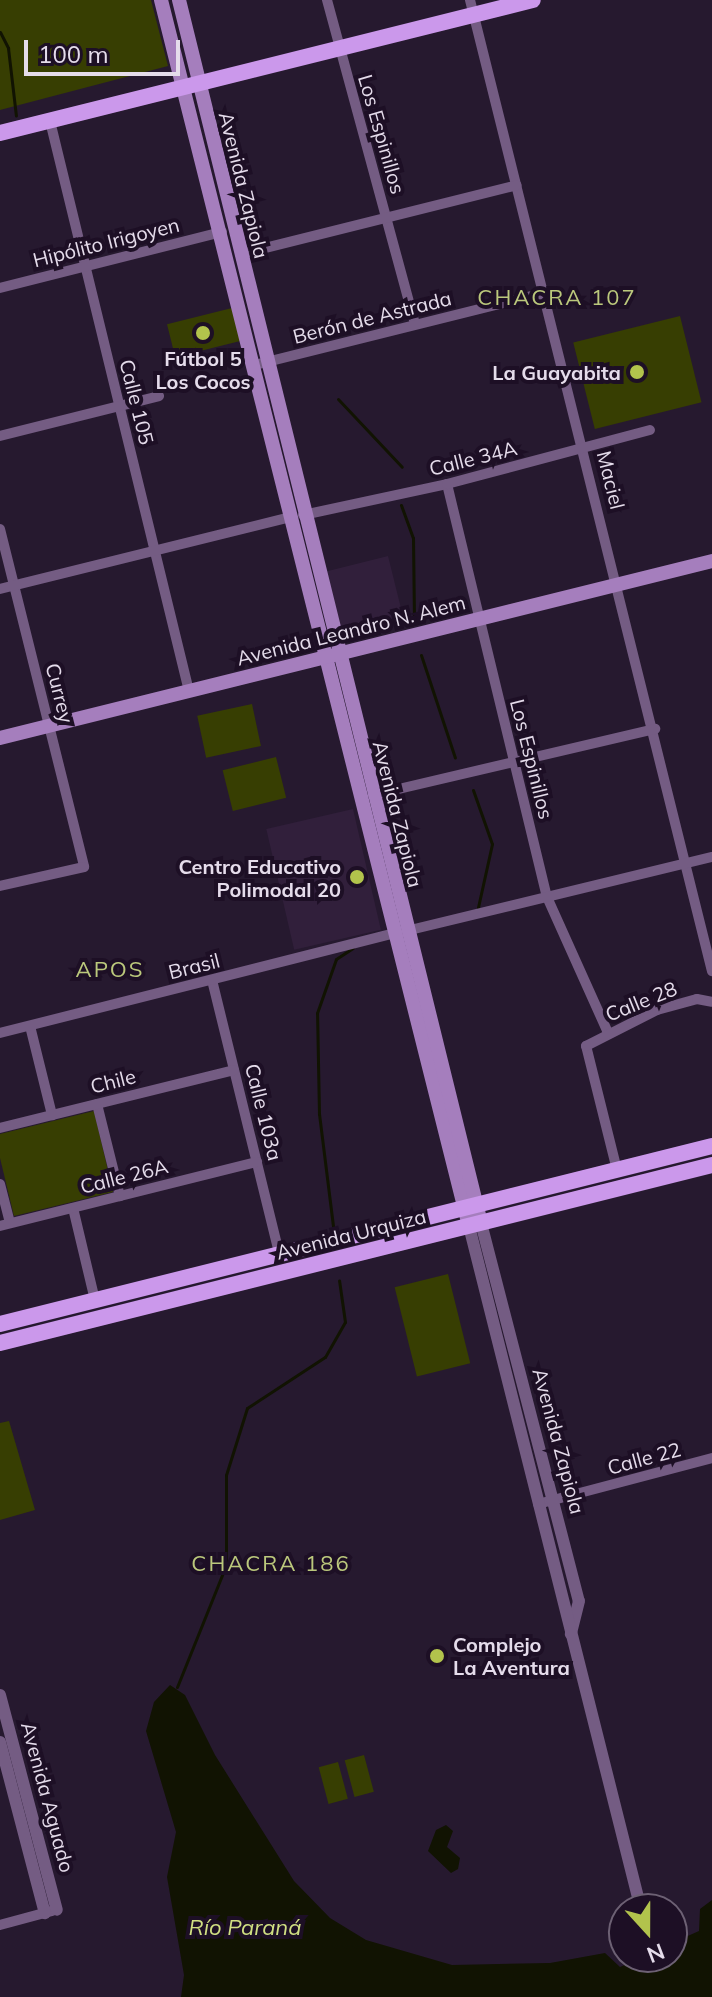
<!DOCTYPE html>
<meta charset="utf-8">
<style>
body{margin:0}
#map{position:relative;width:712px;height:1997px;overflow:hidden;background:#26192f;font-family:Mulish,sans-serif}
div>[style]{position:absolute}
.built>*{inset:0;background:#311f3b;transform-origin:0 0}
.green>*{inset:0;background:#373e02;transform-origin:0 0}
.water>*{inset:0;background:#111302}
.stream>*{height:3px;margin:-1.5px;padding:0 1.5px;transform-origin:1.5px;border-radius:1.5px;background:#111302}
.minor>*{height:10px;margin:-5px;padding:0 5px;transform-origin:5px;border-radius:5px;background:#745c83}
.tertiary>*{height:12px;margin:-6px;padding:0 6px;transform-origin:6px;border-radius:6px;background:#745c83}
.secondary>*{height:14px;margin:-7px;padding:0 7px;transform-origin:7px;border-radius:7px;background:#a57ebd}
.primary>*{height:16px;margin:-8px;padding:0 8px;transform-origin:8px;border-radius:8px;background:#cb98eb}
.dots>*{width:22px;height:22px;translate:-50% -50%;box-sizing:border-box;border:4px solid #1d0f25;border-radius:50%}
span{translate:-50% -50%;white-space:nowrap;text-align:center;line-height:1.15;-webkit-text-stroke:8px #1d0f25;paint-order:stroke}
.street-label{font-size:20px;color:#e5dceb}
.poi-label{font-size:20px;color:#e5dceb;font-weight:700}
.right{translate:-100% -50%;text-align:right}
.left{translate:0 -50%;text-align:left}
.neighbourhood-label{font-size:22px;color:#bbc87c;letter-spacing:2px}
.water-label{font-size:22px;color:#d0df82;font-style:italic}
.north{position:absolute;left:608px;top:1893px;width:80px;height:80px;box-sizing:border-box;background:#1d0f25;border:2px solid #6d6174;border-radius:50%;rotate:159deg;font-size:22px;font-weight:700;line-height:32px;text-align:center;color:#e5dceb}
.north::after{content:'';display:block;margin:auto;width:28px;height:36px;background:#b2c34c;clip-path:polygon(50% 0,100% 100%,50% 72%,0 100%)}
.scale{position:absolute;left:24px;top:40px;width:156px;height:36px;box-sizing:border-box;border:4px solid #e5dceb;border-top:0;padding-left:10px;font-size:24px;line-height:28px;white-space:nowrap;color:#e5dceb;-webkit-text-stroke:6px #1d0f25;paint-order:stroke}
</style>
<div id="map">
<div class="built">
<div style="left:388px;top:556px;width:62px;height:67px;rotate:76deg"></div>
<div style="left:353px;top:809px;width:124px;height:89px;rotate:77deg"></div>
</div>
<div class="green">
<div style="clip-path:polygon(0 0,151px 0,168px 66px,0 110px)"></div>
<div style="left:232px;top:308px;width:34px;height:67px;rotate:76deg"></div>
<div style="left:680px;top:316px;width:89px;height:110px;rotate:76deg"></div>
<div style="left:252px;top:704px;width:43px;height:56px;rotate:78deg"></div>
<div style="left:276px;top:757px;width:42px;height:55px;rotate:76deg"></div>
<div style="clip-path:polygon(94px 1111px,113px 1192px,14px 1216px,0 1158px,0 1134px)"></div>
<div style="left:448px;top:1274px;width:92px;height:55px;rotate:76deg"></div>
<div style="clip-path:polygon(9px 1421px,35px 1510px,0 1520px,0 1423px)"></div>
<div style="left:364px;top:1755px;width:38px;height:20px;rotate:75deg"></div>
<div style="left:338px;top:1762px;width:38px;height:20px;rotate:75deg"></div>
</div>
<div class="water">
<div style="clip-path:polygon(170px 1685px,185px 1695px,215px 1755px,294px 1881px,330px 1918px,366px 1940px,452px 1965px,550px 1963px,605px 1953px,620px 1967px,644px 1957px,672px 1957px,672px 1943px,699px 1931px,700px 1909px,712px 1900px,712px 1997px,181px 1997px,184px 1975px,167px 1877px,176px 1832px,146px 1731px,154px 1702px)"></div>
<div style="clip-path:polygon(446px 1825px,453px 1831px,447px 1847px,460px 1858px,458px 1869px,451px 1873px,428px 1851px,436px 1830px)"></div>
</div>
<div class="stream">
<div style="left:0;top:32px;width:18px;rotate:63deg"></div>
<div style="left:8px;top:48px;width:68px;rotate:83.3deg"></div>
<div style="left:338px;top:399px;width:93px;rotate:46.7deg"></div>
<div style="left:401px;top:505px;width:35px;rotate:70deg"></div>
<div style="left:413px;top:538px;width:79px;rotate:89.3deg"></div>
<div style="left:421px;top:655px;width:108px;rotate:71.7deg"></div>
<div style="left:473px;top:790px;width:57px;rotate:70.6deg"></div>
<div style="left:492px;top:844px;width:65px;rotate:102.5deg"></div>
<div style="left:333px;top:1226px;width:113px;rotate:-97.1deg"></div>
<div style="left:319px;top:1114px;width:101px;rotate:-91.1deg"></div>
<div style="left:317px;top:1013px;width:57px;rotate:-70.6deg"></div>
<div style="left:336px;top:959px;width:20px;rotate:-33deg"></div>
<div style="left:177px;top:1687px;width:131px;rotate:-68.1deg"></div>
<div style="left:226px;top:1565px;width:90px;rotate:-90deg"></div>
<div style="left:226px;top:1475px;width:70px;rotate:-72.6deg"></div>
<div style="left:247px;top:1408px;width:93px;rotate:-33.2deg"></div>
<div style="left:325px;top:1357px;width:40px;rotate:-60.3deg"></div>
<div style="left:345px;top:1322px;width:42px;rotate:-98.1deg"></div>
</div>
<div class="minor">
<div style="left:327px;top:0;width:336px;rotate:74.8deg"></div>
<div style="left:470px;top:0;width:1001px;rotate:76.01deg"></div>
<div style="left:50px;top:121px;width:587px;rotate:76.3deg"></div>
<div style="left:241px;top:254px;width:284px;rotate:-14deg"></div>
<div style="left:0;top:288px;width:229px;rotate:-14.2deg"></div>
<div style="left:255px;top:365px;width:298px;rotate:-14deg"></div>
<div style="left:0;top:436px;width:164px;rotate:-14.1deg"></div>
<div style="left:447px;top:484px;width:425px;rotate:76.4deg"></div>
<div style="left:547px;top:897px;width:149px;rotate:65.8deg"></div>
<div style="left:303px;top:515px;width:147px;rotate:-12.1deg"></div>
<div style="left:447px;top:484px;width:210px;rotate:-14.9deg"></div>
<div style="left:0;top:529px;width:348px;rotate:76deg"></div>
<div style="left:84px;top:867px;width:86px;rotate:167.3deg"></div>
<div style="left:0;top:589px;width:301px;rotate:-13.9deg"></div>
<div style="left:373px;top:795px;width:290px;rotate:-13.2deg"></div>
<div style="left:406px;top:931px;width:315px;rotate:-13.6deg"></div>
<div style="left:212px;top:980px;width:281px;rotate:76.2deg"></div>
<div style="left:30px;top:1026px;width:92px;rotate:76.1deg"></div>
<div style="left:0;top:1033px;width:408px;rotate:-14.2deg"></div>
<div style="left:97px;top:1104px;width:95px;rotate:76deg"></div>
<div style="left:0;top:1128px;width:241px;rotate:-13.9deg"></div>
<div style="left:617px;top:1170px;width:128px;rotate:-104deg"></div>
<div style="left:586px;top:1046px;width:80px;rotate:-26.9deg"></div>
<div style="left:657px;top:1010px;width:41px;rotate:-15.4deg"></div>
<div style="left:697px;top:999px;width:15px;rotate:11deg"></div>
<div style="left:0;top:1184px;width:40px;rotate:75.6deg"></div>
<div style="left:73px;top:1208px;width:95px;rotate:76.6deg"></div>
<div style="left:0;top:1226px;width:265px;rotate:-14deg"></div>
<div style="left:538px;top:1504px;width:180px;rotate:-14.8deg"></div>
<div style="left:0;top:1925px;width:54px;rotate:-15.1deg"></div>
</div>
<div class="tertiary">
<div style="left:481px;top:1223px;width:390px;rotate:75.5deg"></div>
<div style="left:579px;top:1601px;width:34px;rotate:104deg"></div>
<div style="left:469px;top:1226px;width:704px;rotate:75.87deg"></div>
<div style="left:0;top:1695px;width:222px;rotate:75.2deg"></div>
<div style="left:0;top:1742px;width:177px;rotate:75.3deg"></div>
</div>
<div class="secondary">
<div style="left:161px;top:0;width:1256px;rotate:75.9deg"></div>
<div style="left:179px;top:0;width:1251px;rotate:76.13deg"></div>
<div style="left:0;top:738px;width:734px;rotate:-13.96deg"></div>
</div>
<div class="primary">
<div style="left:0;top:133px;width:549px;rotate:-14.01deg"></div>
<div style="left:0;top:1324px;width:734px;rotate:-14.04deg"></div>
<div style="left:0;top:1343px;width:734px;rotate:-14.04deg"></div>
</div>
<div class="dots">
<div style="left:203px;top:333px;background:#b2c34c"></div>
<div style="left:637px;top:372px;background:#b2c34c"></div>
<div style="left:357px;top:877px;background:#b2c34c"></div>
<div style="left:437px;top:1656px;background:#b2c34c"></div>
</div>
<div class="street-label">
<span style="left:382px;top:134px;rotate:74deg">Los Espinillos</span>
<span style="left:244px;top:185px;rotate:76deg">Avenida Zapiola</span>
<span style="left:106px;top:242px;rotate:-14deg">Hipólito Irigoyen</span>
<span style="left:372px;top:317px;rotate:-14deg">Berón de Astrada</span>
<span style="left:137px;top:402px;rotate:76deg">Calle 105</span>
<span style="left:473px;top:458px;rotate:-14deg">Calle 34A</span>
<span style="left:611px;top:480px;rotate:76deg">Maciel</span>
<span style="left:351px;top:630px;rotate:-14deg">Avenida Leandro N. Alem</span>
<span style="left:60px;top:693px;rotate:76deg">Currey</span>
<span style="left:532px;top:759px;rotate:76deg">Los Espinillos</span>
<span style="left:398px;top:814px;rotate:76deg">Avenida Zapiola</span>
<span style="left:194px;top:966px;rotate:-14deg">Brasil</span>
<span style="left:641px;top:1001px;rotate:-22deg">Calle 28</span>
<span style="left:113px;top:1081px;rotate:-14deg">Chile</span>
<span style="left:264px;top:1112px;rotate:76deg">Calle 103a</span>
<span style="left:124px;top:1176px;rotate:-14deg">Calle 26A</span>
<span style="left:351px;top:1234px;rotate:-14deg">Avenida Urquiza</span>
<span style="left:559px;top:1441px;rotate:75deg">Avenida Zapiola</span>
<span style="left:644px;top:1458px;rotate:-15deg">Calle 22</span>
<span style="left:48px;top:1797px;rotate:75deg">Avenida Aguado</span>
</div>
<div class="poi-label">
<span style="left:203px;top:370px">Fútbol 5<br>Los Cocos</span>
<span class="right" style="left:621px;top:372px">La Guayabita</span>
<span class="right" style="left:341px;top:878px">Centro Educativo<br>Polimodal 20</span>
<span class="left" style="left:453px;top:1656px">Complejo<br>La Aventura</span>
</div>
<div class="neighbourhood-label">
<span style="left:557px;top:298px">CHACRA 107</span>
<span style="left:110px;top:970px">APOS</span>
<span style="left:271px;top:1564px">CHACRA 186</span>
</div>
<div class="water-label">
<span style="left:245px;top:1928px">Río Paraná</span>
</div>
<div class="north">N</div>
<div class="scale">100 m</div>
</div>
